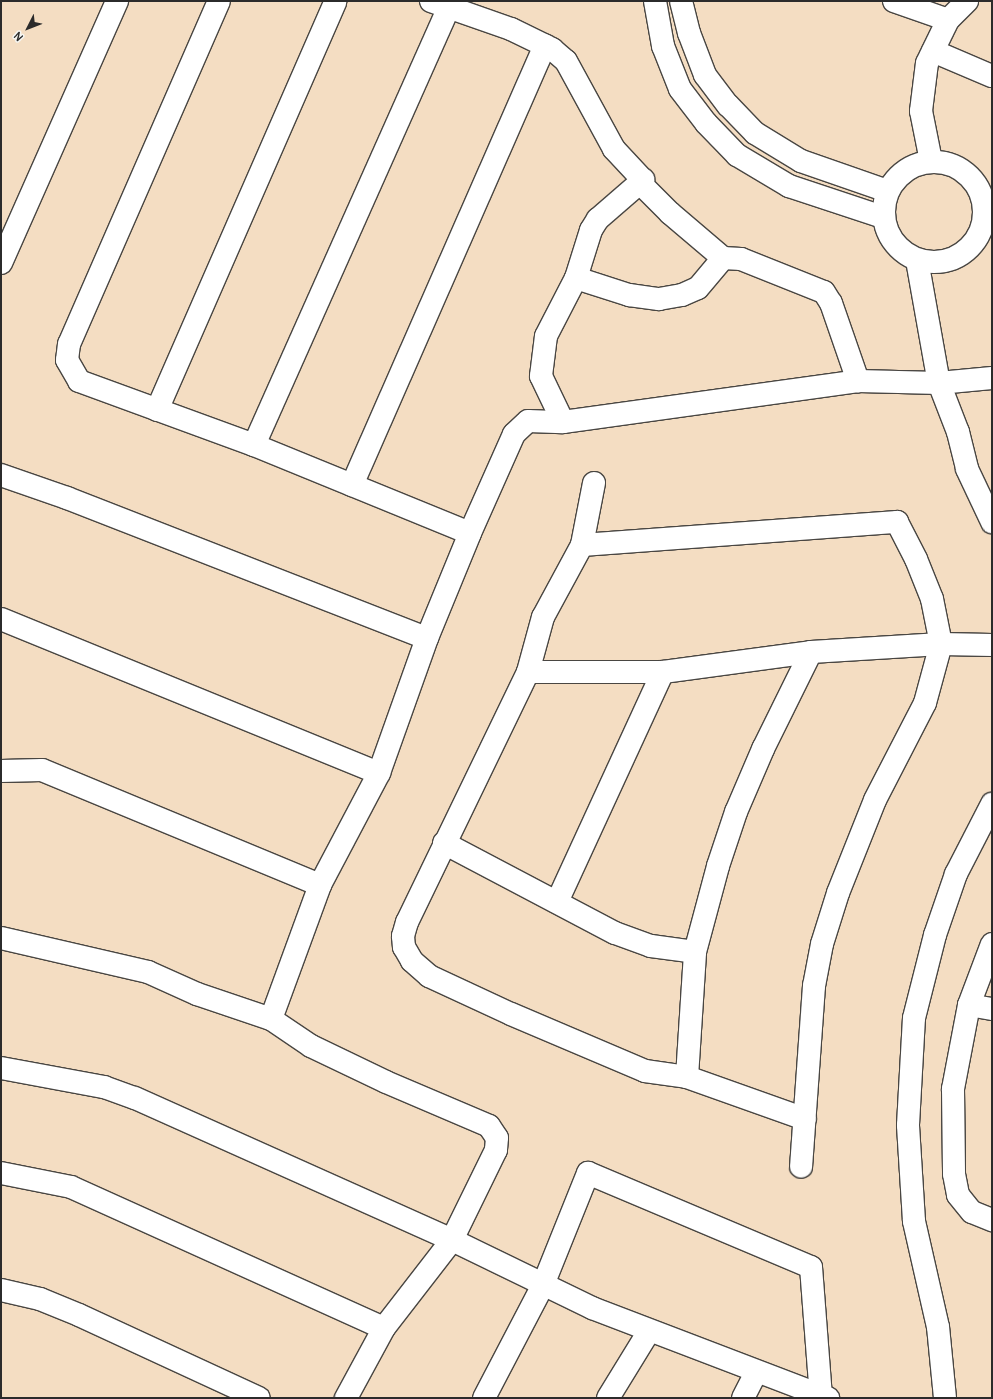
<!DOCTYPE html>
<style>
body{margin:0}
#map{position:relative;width:993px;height:1399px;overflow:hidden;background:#f4ddc2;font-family:Pangolin,sans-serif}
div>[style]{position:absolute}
.roads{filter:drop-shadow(1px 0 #494642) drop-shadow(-1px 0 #494642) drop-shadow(0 1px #494642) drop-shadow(0 -1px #494642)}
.street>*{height:22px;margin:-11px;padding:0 11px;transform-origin:11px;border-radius:11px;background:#fff}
.secondary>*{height:22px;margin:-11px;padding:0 11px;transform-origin:11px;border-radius:11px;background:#fff}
.secondary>.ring{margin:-11px;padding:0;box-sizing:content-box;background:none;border:22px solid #fff;border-radius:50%}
span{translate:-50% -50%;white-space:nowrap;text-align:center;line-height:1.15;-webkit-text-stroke:3px #f6f6f2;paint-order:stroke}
.frame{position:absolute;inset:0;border:2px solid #2b2b2b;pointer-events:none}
.north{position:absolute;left:8px;top:8px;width:40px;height:40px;-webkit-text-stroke:3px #f6f6f2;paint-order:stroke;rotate:228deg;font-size:11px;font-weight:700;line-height:16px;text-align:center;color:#2b2b2b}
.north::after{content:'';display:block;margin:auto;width:14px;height:18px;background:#2b2b2b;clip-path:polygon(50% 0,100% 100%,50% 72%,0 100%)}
</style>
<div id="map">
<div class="roads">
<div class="street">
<div style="left:219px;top:1px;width:374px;rotate:113.6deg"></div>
<div style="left:69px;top:344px;width:16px;rotate:97deg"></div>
<div style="left:67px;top:360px;width:24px;rotate:60deg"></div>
<div style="left:79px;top:381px;width:186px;rotate:20.1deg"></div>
<div style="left:254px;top:445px;width:233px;rotate:22.2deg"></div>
<div style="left:431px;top:1px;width:85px;rotate:19.3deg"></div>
<div style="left:511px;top:29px;width:46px;rotate:26deg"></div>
<div style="left:552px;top:49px;width:18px;rotate:41deg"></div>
<div style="left:566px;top:61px;width:100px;rotate:61.4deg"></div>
<div style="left:614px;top:149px;width:42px;rotate:46.9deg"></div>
<div style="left:643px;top:180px;width:5px;rotate:101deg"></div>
<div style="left:642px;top:185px;width:40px;rotate:45deg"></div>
<div style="left:670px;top:213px;width:70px;rotate:40.3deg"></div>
<div style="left:723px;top:258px;width:18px;rotate:3deg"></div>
<div style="left:741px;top:259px;width:89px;rotate:21.7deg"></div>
<div style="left:824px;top:292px;width:13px;rotate:58deg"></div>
<div style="left:831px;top:303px;width:83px;rotate:70.9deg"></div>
<div style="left:894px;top:1px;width:57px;rotate:19.4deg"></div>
<div style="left:933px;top:51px;width:64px;rotate:23deg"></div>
<div style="left:931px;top:161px;width:51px;rotate:-101.3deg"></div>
<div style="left:921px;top:111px;width:48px;rotate:-82.9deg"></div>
<div style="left:927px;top:63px;width:48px;rotate:-64deg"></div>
<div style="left:948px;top:20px;width:27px;rotate:-45deg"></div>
<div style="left:917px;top:260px;width:125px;rotate:79.9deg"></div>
<div style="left:939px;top:383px;width:53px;rotate:68.8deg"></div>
<div style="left:958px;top:432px;width:38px;rotate:76deg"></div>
<div style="left:967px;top:469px;width:59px;rotate:64.7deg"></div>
<div style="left:1px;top:263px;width:287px;rotate:-66.1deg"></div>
<div style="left:576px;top:278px;width:56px;rotate:17.8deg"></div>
<div style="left:629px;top:295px;width:30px;rotate:8deg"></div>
<div style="left:659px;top:299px;width:23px;rotate:-10deg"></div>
<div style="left:682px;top:295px;width:17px;rotate:-24deg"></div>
<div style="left:698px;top:288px;width:39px;rotate:-50deg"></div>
<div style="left:157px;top:410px;width:446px;rotate:-66.4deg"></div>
<div style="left:563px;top:422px;width:51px;rotate:-115.6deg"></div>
<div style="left:541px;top:376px;width:40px;rotate:-82.9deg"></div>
<div style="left:546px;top:336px;width:65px;rotate:-62.7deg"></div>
<div style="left:576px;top:278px;width:50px;rotate:-72.6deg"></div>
<div style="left:591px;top:230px;width:13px;rotate:-58deg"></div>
<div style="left:598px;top:219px;width:60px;rotate:-40.9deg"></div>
<div style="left:254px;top:445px;width:479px;rotate:-66deg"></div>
<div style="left:1px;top:475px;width:70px;rotate:19.2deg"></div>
<div style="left:67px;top:498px;width:386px;rotate:21.3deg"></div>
<div style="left:594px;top:483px;width:63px;rotate:101deg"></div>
<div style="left:582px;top:545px;width:82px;rotate:118.4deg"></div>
<div style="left:543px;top:617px;width:57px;rotate:105.3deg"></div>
<div style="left:528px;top:672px;width:278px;rotate:115.8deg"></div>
<div style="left:407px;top:922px;width:15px;rotate:106deg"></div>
<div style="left:403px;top:936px;width:11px;rotate:85deg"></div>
<div style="left:404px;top:947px;width:16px;rotate:60deg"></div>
<div style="left:412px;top:961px;width:23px;rotate:41deg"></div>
<div style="left:429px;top:976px;width:90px;rotate:24.9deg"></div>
<div style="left:511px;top:1014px;width:146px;rotate:23deg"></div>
<div style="left:645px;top:1071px;width:42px;rotate:8.1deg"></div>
<div style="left:687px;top:1077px;width:125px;rotate:19.6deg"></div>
<div style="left:352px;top:485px;width:480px;rotate:-66.3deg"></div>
<div style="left:582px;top:545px;width:316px;rotate:-4.2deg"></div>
<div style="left:897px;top:522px;width:42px;rotate:62.8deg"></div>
<div style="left:916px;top:559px;width:43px;rotate:68.2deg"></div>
<div style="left:932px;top:599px;width:46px;rotate:78.7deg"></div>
<div style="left:941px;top:644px;width:61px;rotate:105.2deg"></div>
<div style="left:925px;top:703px;width:109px;rotate:117.3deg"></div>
<div style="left:875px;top:800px;width:100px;rotate:111.7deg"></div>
<div style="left:838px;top:893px;width:53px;rotate:107.4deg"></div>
<div style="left:822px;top:944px;width:43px;rotate:100.8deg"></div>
<div style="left:814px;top:986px;width:181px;rotate:94.1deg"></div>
<div style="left:1px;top:619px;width:408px;rotate:22.2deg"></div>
<div style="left:528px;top:672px;width:135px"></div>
<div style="left:663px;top:672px;width:149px;rotate:-7.7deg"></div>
<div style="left:811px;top:652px;width:130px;rotate:-3.5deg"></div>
<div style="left:941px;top:644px;width:51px;rotate:1.1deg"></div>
<div style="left:1px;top:771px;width:41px;rotate:-1.4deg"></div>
<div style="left:42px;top:770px;width:301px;rotate:22.5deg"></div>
<div style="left:444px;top:843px;width:193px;rotate:27.8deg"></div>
<div style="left:615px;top:933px;width:38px;rotate:20deg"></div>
<div style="left:651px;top:946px;width:44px;rotate:7.8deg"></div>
<div style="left:557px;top:902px;width:253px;rotate:-65.3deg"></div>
<div style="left:1px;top:938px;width:151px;rotate:13deg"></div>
<div style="left:148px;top:972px;width:54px;rotate:24.2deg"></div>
<div style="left:197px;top:994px;width:78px;rotate:18.7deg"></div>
<div style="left:271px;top:1019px;width:48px;rotate:34deg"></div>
<div style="left:311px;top:1046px;width:83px;rotate:25.6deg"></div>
<div style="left:386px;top:1082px;width:112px;rotate:23.1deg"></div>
<div style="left:489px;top:1126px;width:14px;rotate:56deg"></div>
<div style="left:497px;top:1138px;width:12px;rotate:95deg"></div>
<div style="left:496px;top:1150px;width:100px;rotate:116.1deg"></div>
<div style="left:452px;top:1240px;width:111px;rotate:127.7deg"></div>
<div style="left:384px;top:1328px;width:80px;rotate:118.5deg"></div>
<div style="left:992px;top:944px;width:65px;rotate:110.7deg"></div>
<div style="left:969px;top:1005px;width:86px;rotate:100.8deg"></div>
<div style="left:953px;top:1089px;width:85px;rotate:89.3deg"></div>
<div style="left:954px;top:1174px;width:21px;rotate:79deg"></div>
<div style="left:958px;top:1195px;width:22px;rotate:51deg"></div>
<div style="left:972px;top:1212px;width:22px;rotate:22deg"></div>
<div style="left:969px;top:1005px;width:23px;rotate:10deg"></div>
<div style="left:271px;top:1019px;width:143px;rotate:-69.9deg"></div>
<div style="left:320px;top:885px;width:127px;rotate:-62.2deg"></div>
<div style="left:379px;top:773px;width:143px;rotate:-70.4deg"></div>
<div style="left:427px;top:638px;width:113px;rotate:-67.7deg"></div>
<div style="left:470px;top:533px;width:108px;rotate:-66deg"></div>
<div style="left:514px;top:434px;width:19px;rotate:-43deg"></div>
<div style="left:528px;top:421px;width:35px;rotate:2deg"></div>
<div style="left:563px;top:422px;width:298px;rotate:-7.9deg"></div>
<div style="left:858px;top:381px;width:81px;rotate:1.4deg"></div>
<div style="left:939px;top:383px;width:53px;rotate:-5.4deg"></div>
<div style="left:1px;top:1068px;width:105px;rotate:10.5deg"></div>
<div style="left:104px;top:1087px;width:33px;rotate:20deg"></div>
<div style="left:135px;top:1098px;width:347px;rotate:24.1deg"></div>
<div style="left:452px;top:1240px;width:156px;rotate:25.9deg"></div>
<div style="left:592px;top:1308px;width:253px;rotate:20.9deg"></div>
<div style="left:687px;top:1077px;width:125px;rotate:-86.3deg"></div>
<div style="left:695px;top:952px;width:89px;rotate:-75deg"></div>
<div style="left:718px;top:866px;width:57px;rotate:-71.6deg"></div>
<div style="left:736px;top:812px;width:69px;rotate:-66.8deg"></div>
<div style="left:763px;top:749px;width:108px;rotate:-63.7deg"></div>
<div style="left:1px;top:1173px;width:71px;rotate:11.3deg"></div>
<div style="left:71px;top:1187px;width:343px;rotate:24.3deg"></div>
<div style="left:1px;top:1290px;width:40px;rotate:13deg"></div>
<div style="left:40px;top:1299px;width:42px;rotate:22.3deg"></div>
<div style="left:79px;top:1315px;width:198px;rotate:24.8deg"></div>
<div style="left:484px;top:1398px;width:127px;rotate:-62.4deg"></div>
<div style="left:543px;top:1285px;width:121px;rotate:-68.1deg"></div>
<div style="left:588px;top:1173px;width:242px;rotate:22.9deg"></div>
<div style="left:811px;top:1267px;width:131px;rotate:85.6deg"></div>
<div style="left:608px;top:1398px;width:79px;rotate:-58.5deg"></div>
<div style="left:743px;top:1398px;width:29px;rotate:-63deg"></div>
<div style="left:945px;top:1398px;width:71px;rotate:-95.6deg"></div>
<div style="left:938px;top:1327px;width:109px;rotate:-102.8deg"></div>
<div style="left:914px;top:1221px;width:96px;rotate:-93.6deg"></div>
<div style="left:908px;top:1125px;width:107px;rotate:-86.8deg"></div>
<div style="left:914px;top:1018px;width:86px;rotate:-75.8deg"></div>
<div style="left:935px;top:935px;width:65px;rotate:-71deg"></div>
<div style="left:956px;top:874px;width:79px;rotate:-62.8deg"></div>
</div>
<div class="secondary">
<div style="left:655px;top:1px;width:46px;rotate:79.9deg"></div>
<div style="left:663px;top:46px;width:46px;rotate:68.4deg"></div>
<div style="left:680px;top:89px;width:43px;rotate:52.6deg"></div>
<div style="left:706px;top:123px;width:45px;rotate:45.9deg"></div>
<div style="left:737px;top:155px;width:61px;rotate:30.8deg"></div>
<div style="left:789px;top:186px;width:99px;rotate:18.3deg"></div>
<div style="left:681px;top:1px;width:33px;rotate:76deg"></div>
<div style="left:689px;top:33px;width:45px;rotate:69.1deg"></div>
<div style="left:705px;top:75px;width:38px;rotate:53deg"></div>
<div style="left:728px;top:105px;width:39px;rotate:46deg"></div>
<div style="left:755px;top:133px;width:54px;rotate:31.3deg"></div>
<div style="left:801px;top:161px;width:91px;rotate:19.2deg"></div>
<div class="ring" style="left:884px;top:162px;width:78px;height:78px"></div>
</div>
</div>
<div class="frame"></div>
<div class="north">N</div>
</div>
